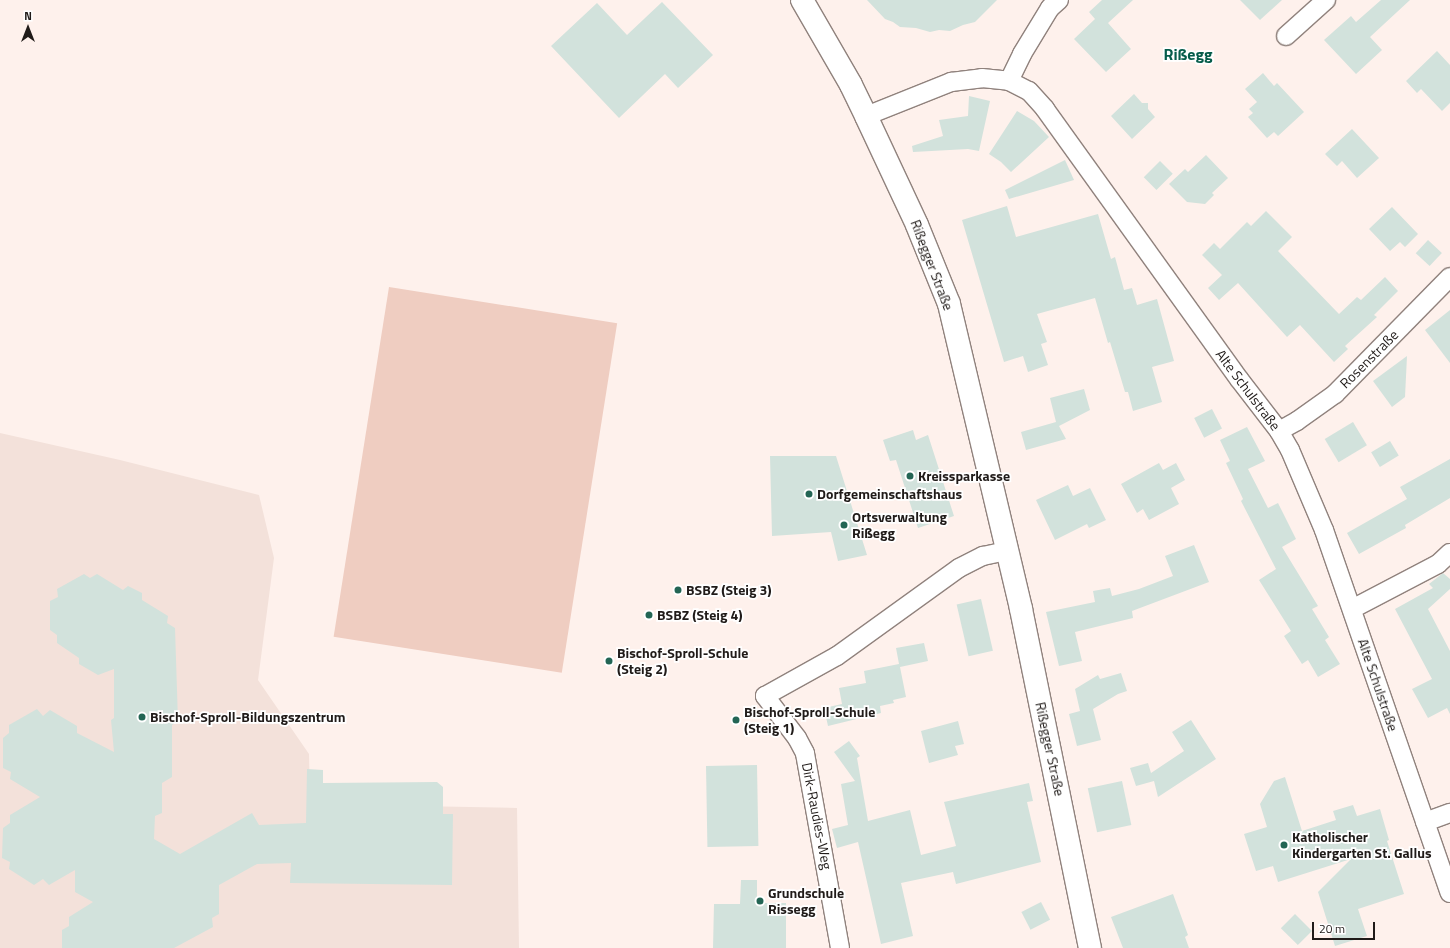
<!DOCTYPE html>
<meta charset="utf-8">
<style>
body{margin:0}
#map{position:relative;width:1450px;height:948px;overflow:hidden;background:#fef1ec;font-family:"Titillium Web",sans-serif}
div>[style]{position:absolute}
.built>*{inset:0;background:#f3e1da}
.green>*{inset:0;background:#efcdc1;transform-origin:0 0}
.building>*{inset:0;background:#d2e2dc;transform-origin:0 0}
.roads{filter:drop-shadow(1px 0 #90827d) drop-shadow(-1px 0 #90827d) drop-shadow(0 1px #90827d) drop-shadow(0 -1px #90827d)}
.minor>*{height:18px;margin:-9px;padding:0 9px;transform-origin:9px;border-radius:9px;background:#fff}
.tertiary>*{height:22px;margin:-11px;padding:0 11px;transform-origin:11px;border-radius:11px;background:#fff}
.dots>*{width:11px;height:11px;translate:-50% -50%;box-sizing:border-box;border:2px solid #fff;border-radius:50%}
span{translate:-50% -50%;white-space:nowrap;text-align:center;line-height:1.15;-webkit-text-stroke:3.5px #fff;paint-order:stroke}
.street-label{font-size:14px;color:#201b19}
.poi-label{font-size:14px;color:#201b19;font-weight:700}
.left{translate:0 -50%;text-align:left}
.quarter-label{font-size:16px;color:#055c4a;font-weight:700}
.north{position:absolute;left:8px;top:8px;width:40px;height:40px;-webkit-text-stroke:3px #fff;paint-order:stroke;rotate:0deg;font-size:11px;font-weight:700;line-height:16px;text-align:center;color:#201b19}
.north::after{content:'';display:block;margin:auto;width:14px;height:18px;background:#201b19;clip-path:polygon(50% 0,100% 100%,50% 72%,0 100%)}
.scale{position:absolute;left:1312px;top:922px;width:63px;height:18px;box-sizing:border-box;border:2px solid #201b19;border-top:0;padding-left:5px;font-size:12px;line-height:14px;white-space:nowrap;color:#201b19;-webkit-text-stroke:3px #fff;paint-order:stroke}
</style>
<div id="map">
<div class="built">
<div style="clip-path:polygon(0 433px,120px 460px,259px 495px,274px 558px,258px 680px,309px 754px,310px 804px,517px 808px,519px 948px,0 948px)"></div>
</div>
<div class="green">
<div style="left:389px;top:287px;width:231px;height:354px;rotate:9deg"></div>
</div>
<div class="building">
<div style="clip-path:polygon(867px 0,997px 0,975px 22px,963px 25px,950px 31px,939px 30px,930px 32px,916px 28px,900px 27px,893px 22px,885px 19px)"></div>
<div style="clip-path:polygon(1102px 0,1133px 0,1108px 23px,1131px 49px,1106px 72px,1074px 39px,1095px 19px,1089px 12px)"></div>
<div style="clip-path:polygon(1240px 0,1282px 0,1260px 20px)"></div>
<div style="clip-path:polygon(1381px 0,1410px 0,1370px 37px,1382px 50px,1356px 74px,1324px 40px,1351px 16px,1356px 22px)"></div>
<div style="clip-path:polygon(662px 2px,713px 55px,678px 88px,665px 74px,619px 118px,551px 46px,597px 3px,627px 35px)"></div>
<div style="clip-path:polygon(1437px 51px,1450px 65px,1450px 103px,1442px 111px,1421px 89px,1417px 93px,1406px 81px)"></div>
<div style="clip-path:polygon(1263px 73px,1274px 86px,1277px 83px,1304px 112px,1278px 136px,1274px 132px,1267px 138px,1248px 117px,1253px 113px,1249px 109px,1257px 102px,1245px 89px)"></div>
<div style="clip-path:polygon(1134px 94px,1142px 103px,1148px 103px,1148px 109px,1155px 117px,1132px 139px,1111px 116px)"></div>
<div style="clip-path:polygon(969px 96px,990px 101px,979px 151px,968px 149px,913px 152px,912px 146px,943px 136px,939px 120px,968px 116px)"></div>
<div style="clip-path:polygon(1017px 111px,1034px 121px,1049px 137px,1011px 172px,1001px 162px,989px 154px)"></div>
<div style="clip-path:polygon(1352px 129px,1379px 158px,1357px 178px,1342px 161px,1337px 166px,1325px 154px)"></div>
<div style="clip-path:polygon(1206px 155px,1228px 178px,1212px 193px,1214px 195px,1205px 204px,1187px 202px,1169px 184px,1185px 169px,1188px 172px)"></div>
<div style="clip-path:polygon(1065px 160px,1074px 180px,1009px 199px,1005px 190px)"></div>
<div style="left:1160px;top:161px;width:18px;height:23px;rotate:45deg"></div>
<div style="clip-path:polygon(1007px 206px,1016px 237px,1098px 214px,1111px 259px,1115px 257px,1124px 290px,1132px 288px,1137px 305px,1157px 299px,1174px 361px,1152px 367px,1162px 402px,1133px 411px,1128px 392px,1125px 392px,1110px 342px,1108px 343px,1095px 298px,1037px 314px,1047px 342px,1041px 344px,1048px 365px,1028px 372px,1023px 356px,1004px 362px,962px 220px)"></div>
<div style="clip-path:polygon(1392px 207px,1418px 234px,1405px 247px,1400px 242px,1390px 251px,1369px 229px)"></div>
<div style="clip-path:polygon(1266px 211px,1292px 237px,1278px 251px,1339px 314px,1357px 297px,1361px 300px,1385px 277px,1398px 291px,1374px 315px,1377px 317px,1345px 346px,1348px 349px,1334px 362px,1300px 325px,1287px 337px,1238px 283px,1219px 300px,1208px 288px,1222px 275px,1202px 255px,1214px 243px,1220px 249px,1247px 222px,1251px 226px)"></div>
<div style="left:1428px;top:240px;width:19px;height:18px;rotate:43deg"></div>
<div style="clip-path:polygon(1450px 310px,1450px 363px,1425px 330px)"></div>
<div style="clip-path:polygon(1407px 356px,1405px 397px,1392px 407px,1373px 381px)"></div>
<div style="clip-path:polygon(1084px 389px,1090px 410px,1059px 426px,1066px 439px,1026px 450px,1021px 432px,1056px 422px,1050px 398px)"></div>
<div style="left:1212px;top:409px;width:22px;height:20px;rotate:63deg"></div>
<div style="left:1353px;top:422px;width:27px;height:33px;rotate:59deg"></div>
<div style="clip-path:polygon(1247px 427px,1265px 461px,1248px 469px,1268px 508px,1278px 503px,1296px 539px,1282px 547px,1318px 606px,1312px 609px,1329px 637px,1325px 640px,1340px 664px,1318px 677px,1308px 660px,1302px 664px,1284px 636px,1291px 631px,1259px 580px,1276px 569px,1241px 501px,1243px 499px,1226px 463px,1230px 461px,1220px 440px)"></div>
<div style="clip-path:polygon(913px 430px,916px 440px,928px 435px,954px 516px,918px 528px,896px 460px,890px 461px,883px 440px)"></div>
<div style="left:1390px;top:441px;width:17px;height:22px;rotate:59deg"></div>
<div style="clip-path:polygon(770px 456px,836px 456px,867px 555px,838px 561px,831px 532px,772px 536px)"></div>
<div style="clip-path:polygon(1450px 459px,1450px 498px,1405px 525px,1406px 528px,1359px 554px,1347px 533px,1407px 499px,1400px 487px)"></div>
<div style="clip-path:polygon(1159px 463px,1163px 470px,1176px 463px,1185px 480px,1171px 488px,1179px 504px,1149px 520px,1143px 509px,1137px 513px,1121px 484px)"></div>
<div style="clip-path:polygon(1068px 485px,1073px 496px,1090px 488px,1106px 520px,1089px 528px,1087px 524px,1055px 540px,1036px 500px)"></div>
<div style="clip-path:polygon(1194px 545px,1209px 582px,1132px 611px,1133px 618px,1075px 632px,1082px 661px,1059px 666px,1046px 612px,1095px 602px,1093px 591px,1110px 588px,1112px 596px,1139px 589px,1173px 576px,1165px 556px)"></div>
<div style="clip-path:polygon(1443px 573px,1450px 579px,1450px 589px,1428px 609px,1450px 651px,1450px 714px,1447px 708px,1428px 718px,1412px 689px,1432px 679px,1395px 609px,1433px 588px,1429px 584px)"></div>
<div style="clip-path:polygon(84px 574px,90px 578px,97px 574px,123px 590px,128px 586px,142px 593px,142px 600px,168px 616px,167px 623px,175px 628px,178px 721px,172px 725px,172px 777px,162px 783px,162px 813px,155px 816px,154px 839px,180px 854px,252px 813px,259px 825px,306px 823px,307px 769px,323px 770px,323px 783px,437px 782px,443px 787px,443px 814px,453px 814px,452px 885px,290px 883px,291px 863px,257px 864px,219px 885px,219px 914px,212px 918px,213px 927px,174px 948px,62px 948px,62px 930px,69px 926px,69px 917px,93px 902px,75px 892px,75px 870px,49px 885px,43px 879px,34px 885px,9px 869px,10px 862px,2px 858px,3px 828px,10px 823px,10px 815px,40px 797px,10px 779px,11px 772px,3px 768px,3px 738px,9px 733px,9px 725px,37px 709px,43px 716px,50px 710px,77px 726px,77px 733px,114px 752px,111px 720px,114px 718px,114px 669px,98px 675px,79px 664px,79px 658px,57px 643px,57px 635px,50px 630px,50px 601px,58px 597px,57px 589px)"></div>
<div style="left:981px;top:599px;width:53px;height:25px;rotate:77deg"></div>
<div style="clip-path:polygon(924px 643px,928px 661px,900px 667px,906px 697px,893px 700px,894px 703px,880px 706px,881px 713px,828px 726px,824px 708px,842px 704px,839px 688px,866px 683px,864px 671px,899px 664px,896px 648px)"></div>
<div style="clip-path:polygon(1121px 673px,1127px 691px,1118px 694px,1093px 709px,1101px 740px,1077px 746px,1069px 714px,1080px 711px,1075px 689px,1098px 675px,1100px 679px)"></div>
<div style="clip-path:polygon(1191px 720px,1216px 759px,1158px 797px,1154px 781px,1136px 786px,1130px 768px,1148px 763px,1151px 773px,1184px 751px,1172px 732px)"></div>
<div style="clip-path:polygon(958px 721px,964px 744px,955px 746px,958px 755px,929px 763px,921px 731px)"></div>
<div style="clip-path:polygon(849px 741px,860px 756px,857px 758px,868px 821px,910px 810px,921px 855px,956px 846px,944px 802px,1029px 783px,1033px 801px,1027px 802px,1041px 862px,956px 884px,953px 872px,901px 883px,913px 936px,881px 944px,858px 842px,837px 848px,832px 829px,848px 825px,841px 784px,855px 781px,834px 752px)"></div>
<div style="left:757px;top:765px;width:81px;height:51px;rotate:89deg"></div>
<div style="clip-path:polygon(1285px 777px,1302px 831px,1336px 820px,1333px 811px,1353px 805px,1357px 816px,1380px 809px,1389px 840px,1387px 841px,1404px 894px,1358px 909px,1367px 936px,1335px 946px,1318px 892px,1351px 859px,1278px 882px,1273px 866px,1256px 871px,1244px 834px,1267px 827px,1260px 804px,1274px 781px)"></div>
<div style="left:1122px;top:781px;width:45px;height:35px;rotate:78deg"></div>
<div style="clip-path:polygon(741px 880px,757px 880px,757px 903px,786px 903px,786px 948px,713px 948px,714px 904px,740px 904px)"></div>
<div style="clip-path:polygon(1173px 894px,1188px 935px,1185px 937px,1189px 948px,1123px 948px,1111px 917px)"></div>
<div style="left:1041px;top:902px;width:20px;height:22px;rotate:63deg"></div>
<div style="left:1295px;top:914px;width:24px;height:20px;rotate:45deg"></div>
</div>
<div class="roads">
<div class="minor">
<div style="left:1286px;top:36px;width:54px;rotate:-42deg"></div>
<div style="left:1009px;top:81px;width:30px;rotate:-64deg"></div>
<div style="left:1022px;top:54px;width:54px;rotate:-58.7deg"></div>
<div style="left:1050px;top:8px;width:12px;rotate:-42deg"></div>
<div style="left:866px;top:116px;width:92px;rotate:-21.8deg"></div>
<div style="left:951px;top:82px;width:31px;rotate:-7deg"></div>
<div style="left:982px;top:78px;width:27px;rotate:6deg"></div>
<div style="left:1009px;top:81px;width:22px;rotate:27deg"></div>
<div style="left:1029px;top:91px;width:24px;rotate:48deg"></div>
<div style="left:1045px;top:109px;width:332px;rotate:54.3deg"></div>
<div style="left:1239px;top:379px;width:66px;rotate:52.4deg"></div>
<div style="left:1279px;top:431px;width:22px;rotate:60deg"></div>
<div style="left:1290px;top:450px;width:87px;rotate:67deg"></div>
<div style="left:1324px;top:530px;width:384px;rotate:70.9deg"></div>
<div style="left:1279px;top:431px;width:21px;rotate:-29deg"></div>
<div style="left:1297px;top:421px;width:47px;rotate:-35.4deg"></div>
<div style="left:1335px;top:394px;width:164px;rotate:-45.5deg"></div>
<div style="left:1352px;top:609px;width:97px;rotate:-27.6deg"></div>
<div style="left:1438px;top:564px;width:16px;rotate:-43deg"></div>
<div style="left:1425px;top:822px;width:27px;rotate:-20deg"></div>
<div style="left:840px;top:948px;width:198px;rotate:-100.2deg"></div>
<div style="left:805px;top:753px;width:17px;rotate:-118deg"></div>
<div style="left:797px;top:738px;width:53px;rotate:-127.3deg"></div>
<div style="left:765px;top:696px;width:82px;rotate:-29.1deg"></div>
<div style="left:837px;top:656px;width:150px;rotate:-35.8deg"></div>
<div style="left:959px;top:568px;width:27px;rotate:-27deg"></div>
<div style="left:983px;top:556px;width:25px;rotate:-12deg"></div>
</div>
<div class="tertiary">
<div style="left:802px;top:0;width:98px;rotate:60deg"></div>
<div style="left:851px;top:85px;width:34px;rotate:64deg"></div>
<div style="left:866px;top:116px;width:120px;rotate:64.9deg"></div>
<div style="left:917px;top:225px;width:85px;rotate:67.9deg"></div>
<div style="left:949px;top:304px;width:313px;rotate:76.7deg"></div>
<div style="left:1021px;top:609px;width:346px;rotate:78.5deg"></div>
</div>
</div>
<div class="dots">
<div style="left:910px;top:476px;background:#236554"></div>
<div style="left:809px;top:494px;background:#236554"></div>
<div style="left:844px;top:525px;background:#236554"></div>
<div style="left:678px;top:590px;background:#236554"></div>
<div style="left:649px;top:615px;background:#236554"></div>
<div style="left:609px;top:661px;background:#236554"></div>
<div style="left:142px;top:717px;background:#236554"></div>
<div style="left:736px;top:720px;background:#236554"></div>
<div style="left:1284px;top:845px;background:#236554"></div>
<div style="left:760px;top:901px;background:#236554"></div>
</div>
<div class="street-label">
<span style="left:932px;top:265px;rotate:69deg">Rißegger Straße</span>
<span style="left:1369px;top:359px;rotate:-45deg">Rosenstraße</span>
<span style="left:1248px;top:390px;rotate:53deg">Alte Schulstraße</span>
<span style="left:1378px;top:685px;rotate:71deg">Alte Schulstraße</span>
<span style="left:1050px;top:749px;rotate:78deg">Rißegger Straße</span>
<span style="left:817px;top:816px;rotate:79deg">Dirk-Raudies-Weg</span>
</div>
<div class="poi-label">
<span class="left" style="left:918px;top:476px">Kreissparkasse</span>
<span class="left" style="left:817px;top:494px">Dorfgemeinschaftshaus</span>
<span class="left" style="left:852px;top:525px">Ortsverwaltung<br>Rißegg</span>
<span class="left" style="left:686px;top:590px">BSBZ (Steig 3)</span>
<span class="left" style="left:657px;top:615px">BSBZ (Steig 4)</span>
<span class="left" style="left:617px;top:661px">Bischof-Sproll-Schule<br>(Steig 2)</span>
<span class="left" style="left:744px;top:720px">Bischof-Sproll-Schule<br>(Steig 1)</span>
<span class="left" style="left:150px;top:717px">Bischof-Sproll-Bildungszentrum</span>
<span class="left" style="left:1292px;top:845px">Katholischer<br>Kindergarten St. Gallus</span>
<span class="left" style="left:768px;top:901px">Grundschule<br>Rissegg</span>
</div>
<div class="quarter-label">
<span style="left:1188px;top:54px">Rißegg</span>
</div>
<div class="north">N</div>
<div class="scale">20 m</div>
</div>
